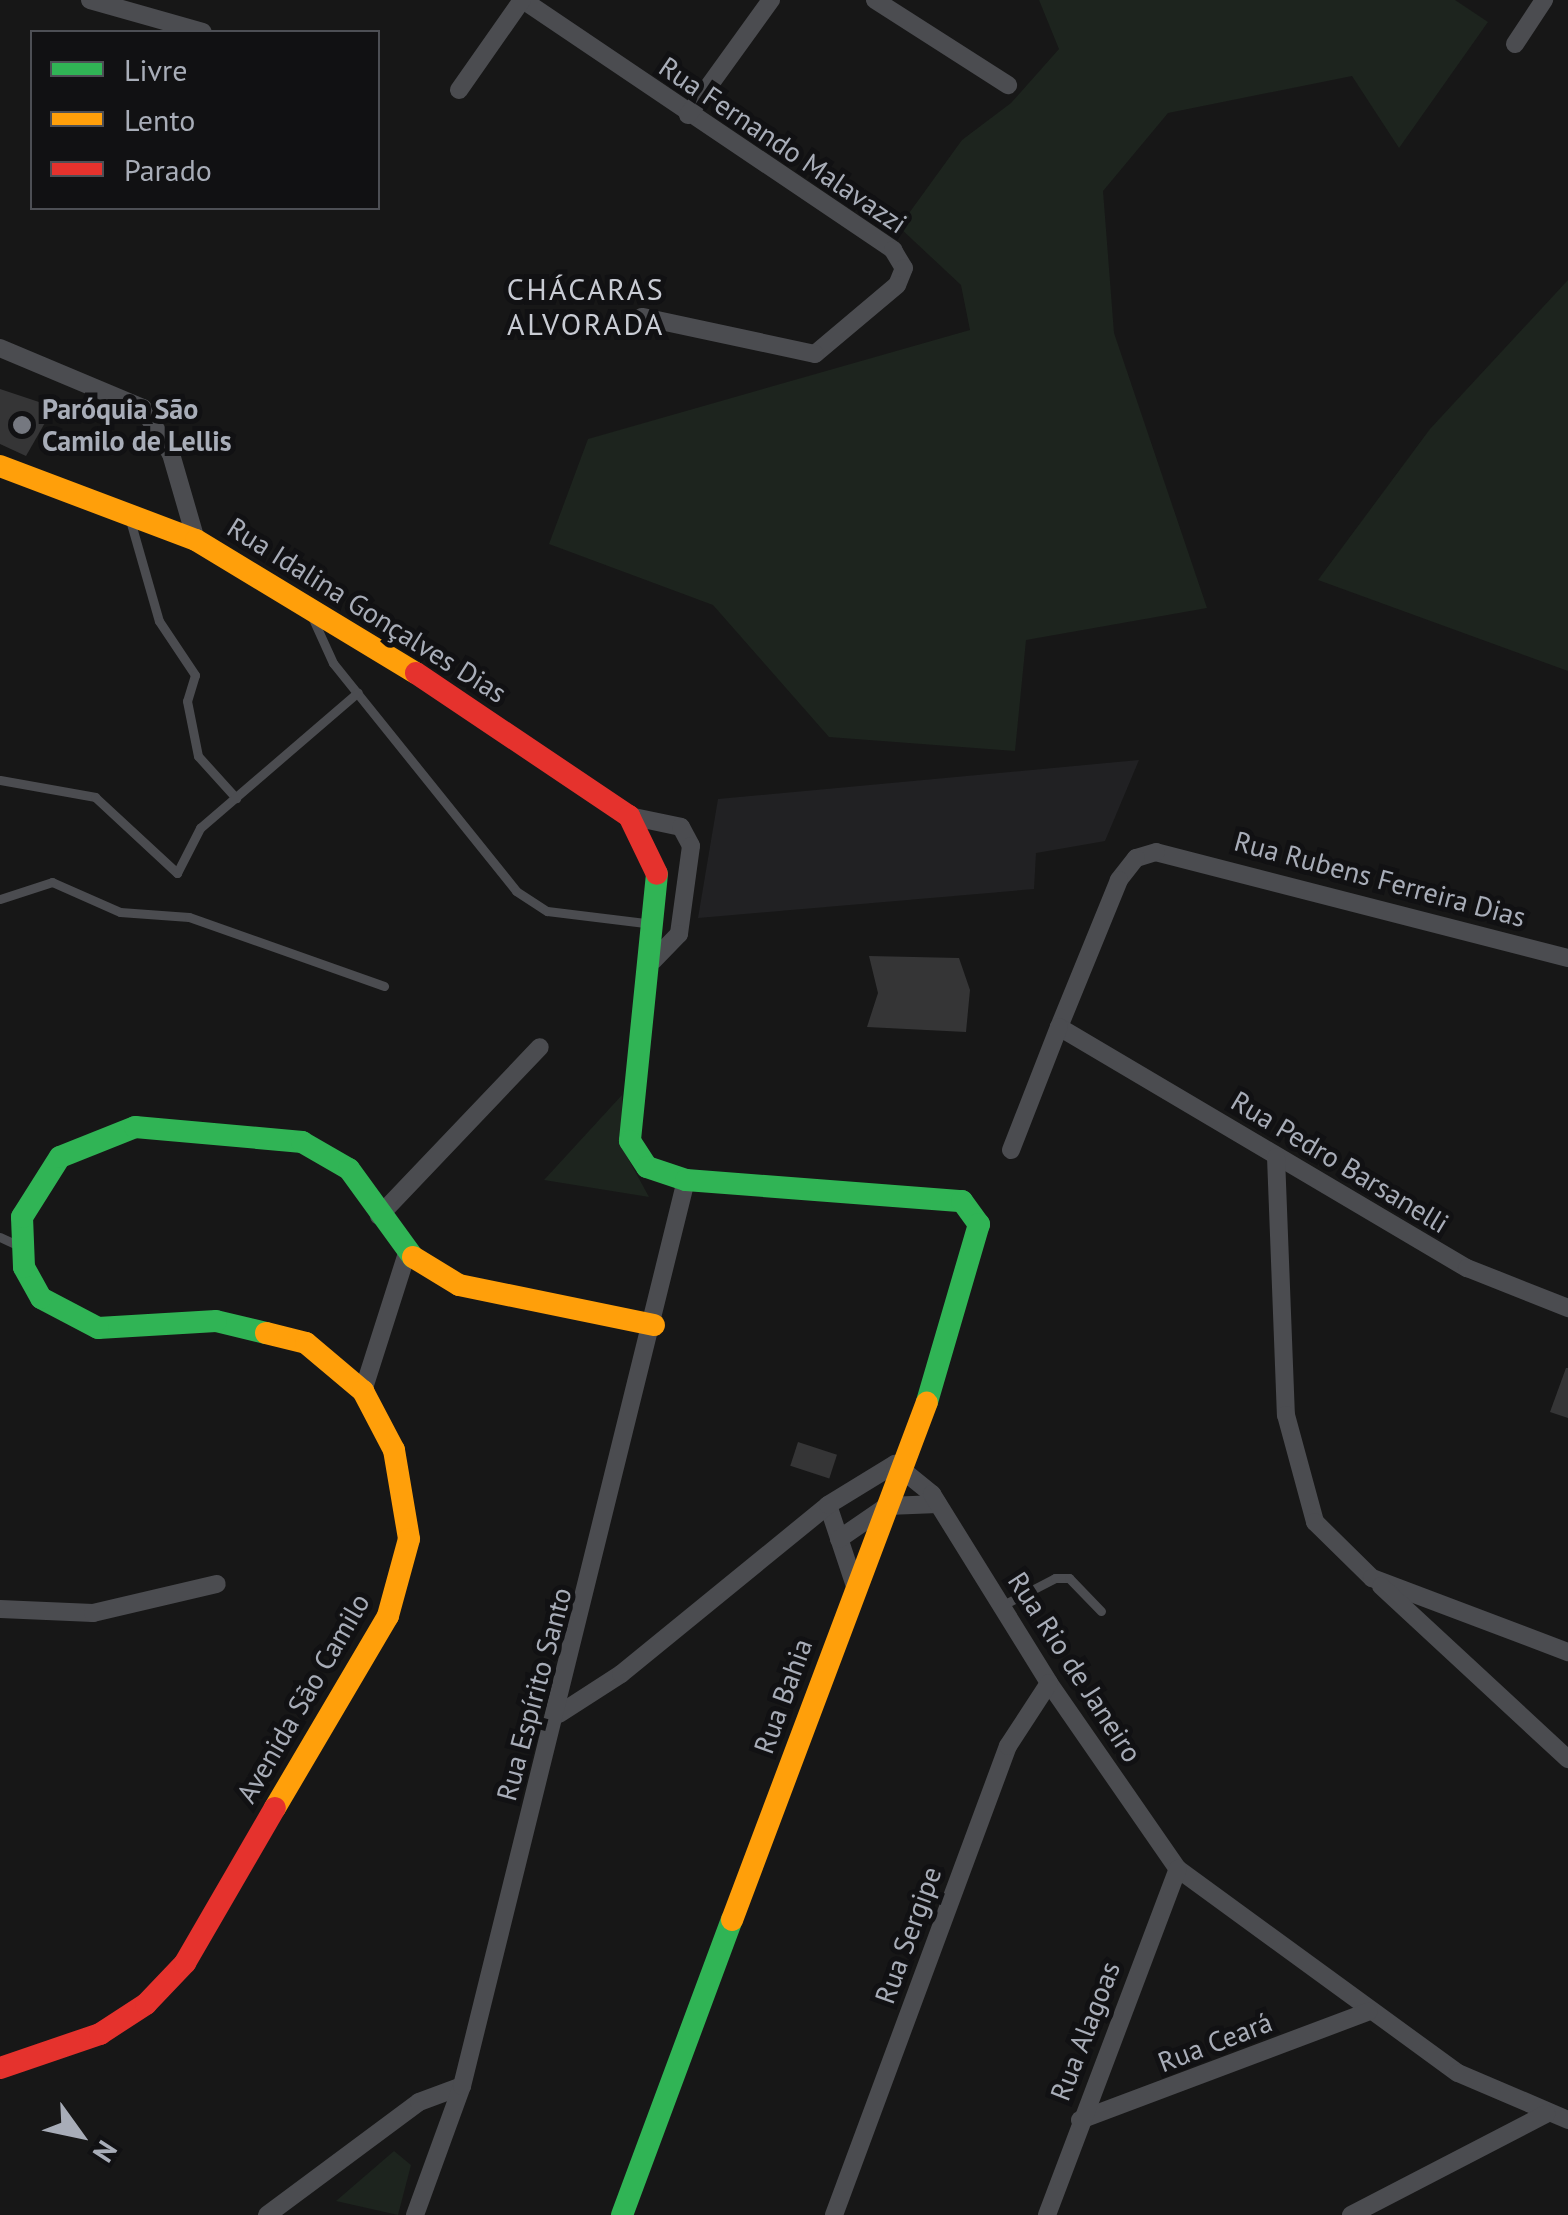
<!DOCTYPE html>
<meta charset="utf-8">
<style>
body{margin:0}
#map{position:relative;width:1568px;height:2215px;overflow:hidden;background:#171717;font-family:"PT Sans",sans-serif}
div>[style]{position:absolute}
.built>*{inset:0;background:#212123}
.green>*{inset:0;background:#1d241e}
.building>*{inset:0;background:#353536;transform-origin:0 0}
.lane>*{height:9px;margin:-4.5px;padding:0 4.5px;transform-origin:4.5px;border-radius:4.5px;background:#4b4c50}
.street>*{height:18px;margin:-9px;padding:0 9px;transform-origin:9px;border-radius:9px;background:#4b4c50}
.fast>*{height:22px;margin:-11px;padding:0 11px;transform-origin:11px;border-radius:11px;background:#30b455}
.slow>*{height:22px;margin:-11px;padding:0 11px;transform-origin:11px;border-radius:11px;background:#ff9f0a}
.jam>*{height:22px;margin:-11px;padding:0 11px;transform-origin:11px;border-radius:11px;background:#e5322d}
.dots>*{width:28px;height:28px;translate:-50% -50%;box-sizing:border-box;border:5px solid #111113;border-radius:50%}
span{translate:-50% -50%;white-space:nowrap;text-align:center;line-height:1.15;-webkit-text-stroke:10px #111113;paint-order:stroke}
.street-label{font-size:28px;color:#a8adb8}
.poi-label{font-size:28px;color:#a8adb8;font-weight:700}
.left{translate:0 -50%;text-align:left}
.neighbourhood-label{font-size:30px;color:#c9ccd4;letter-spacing:2.5px}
.legend{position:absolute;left:30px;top:30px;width:350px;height:180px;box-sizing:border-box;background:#111113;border:2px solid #4d4f55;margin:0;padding:12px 18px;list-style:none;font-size:30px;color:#a8adb8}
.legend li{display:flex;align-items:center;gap:20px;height:50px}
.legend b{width:50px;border:2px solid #4d4f55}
.north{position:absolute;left:30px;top:2085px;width:100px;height:100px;-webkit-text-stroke:8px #111113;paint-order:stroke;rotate:123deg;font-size:28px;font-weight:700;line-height:40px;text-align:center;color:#a8adb8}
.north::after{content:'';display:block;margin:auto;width:35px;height:45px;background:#a8adb8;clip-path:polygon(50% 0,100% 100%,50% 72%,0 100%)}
</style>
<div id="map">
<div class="built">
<div style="clip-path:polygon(1139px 760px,1105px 841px,1036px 853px,1034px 889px,698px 918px,718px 799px)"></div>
</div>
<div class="green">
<div style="clip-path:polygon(1039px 0,1455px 0,1488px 22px,1399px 148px,1352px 76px,1168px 113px,1103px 191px,1114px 333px,1207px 608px,1026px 640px,1015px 751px,829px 737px,713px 605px,549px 544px,588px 439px,970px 330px,961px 285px,899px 227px,962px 140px,1011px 103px,1059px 49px)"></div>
<div style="clip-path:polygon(1568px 280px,1568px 671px,1318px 580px,1430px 429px)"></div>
<div style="clip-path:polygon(622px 1095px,625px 1153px,649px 1197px,544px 1180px)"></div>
<div style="clip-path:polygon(394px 2151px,411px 2165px,398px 2215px,336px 2201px)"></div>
</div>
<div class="building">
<div style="clip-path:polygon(0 389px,54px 407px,26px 456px,0 444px)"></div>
<div style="clip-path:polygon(869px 956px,959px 958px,970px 990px,966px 1032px,867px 1027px,878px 993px)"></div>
<div style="clip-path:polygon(1566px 1368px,1568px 1368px,1568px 1418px,1550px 1412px)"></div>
<div style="left:798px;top:1442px;width:41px;height:25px;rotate:18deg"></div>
</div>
<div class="lane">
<div style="left:130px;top:520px;width:105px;rotate:74deg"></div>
<div style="left:159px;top:621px;width:65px;rotate:56.3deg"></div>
<div style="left:195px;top:675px;width:27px;rotate:107deg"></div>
<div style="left:187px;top:701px;width:56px;rotate:78.7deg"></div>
<div style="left:198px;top:756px;width:57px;rotate:47.9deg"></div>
<div style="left:313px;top:619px;width:48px;rotate:65.6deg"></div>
<div style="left:333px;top:663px;width:292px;rotate:51.2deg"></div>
<div style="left:516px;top:891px;width:37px;rotate:33deg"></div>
<div style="left:547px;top:911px;width:107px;rotate:7deg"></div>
<div style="left:0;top:780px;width:97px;rotate:10.1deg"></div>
<div style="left:95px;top:797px;width:112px;rotate:42.8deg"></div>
<div style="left:177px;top:873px;width:51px;rotate:-62.9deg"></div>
<div style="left:200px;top:828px;width:208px;rotate:-40.7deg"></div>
<div style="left:0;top:899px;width:55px;rotate:-18.1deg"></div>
<div style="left:52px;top:882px;width:74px;rotate:23.8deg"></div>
<div style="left:120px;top:912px;width:69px;rotate:4.1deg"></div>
<div style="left:189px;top:917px;width:207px;rotate:19.5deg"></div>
<div style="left:0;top:1237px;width:21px;rotate:25deg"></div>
<div style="left:1001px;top:1606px;width:61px;rotate:-27.4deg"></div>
<div style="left:1055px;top:1578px;width:14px"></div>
<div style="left:1069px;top:1578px;width:46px;rotate:45.9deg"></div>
</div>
<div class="street">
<div style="left:90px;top:0;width:117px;rotate:15.8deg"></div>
<div style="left:523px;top:0;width:447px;rotate:34deg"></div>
<div style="left:893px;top:250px;width:21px;rotate:59deg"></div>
<div style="left:904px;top:268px;width:18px;rotate:112deg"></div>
<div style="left:897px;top:285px;width:107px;rotate:139.9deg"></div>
<div style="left:815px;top:354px;width:177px;rotate:-167.9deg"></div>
<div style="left:875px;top:0;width:158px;rotate:32.6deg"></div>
<div style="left:1515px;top:44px;width:53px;rotate:-56.6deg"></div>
<div style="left:459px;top:90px;width:110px;rotate:-55deg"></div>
<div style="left:688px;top:115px;width:142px;rotate:-54.2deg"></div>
<div style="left:0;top:348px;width:155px;rotate:22.8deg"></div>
<div style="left:143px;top:408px;width:54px;rotate:58.7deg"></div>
<div style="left:171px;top:454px;width:90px;rotate:73.8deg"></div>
<div style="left:629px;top:816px;width:53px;rotate:11.9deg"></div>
<div style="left:681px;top:827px;width:21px;rotate:62deg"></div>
<div style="left:691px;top:846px;width:89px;rotate:97.8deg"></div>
<div style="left:679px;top:934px;width:37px;rotate:134deg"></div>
<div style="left:1568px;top:958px;width:425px;rotate:-165.6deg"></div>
<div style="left:1156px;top:852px;width:21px;rotate:163deg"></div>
<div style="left:1136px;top:858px;width:28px;rotate:128deg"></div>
<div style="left:1119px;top:880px;width:159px;rotate:112.2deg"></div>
<div style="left:1059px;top:1027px;width:474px;rotate:30.6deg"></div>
<div style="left:1467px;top:1268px;width:109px;rotate:21.6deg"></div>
<div style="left:1011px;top:1150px;width:132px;rotate:-68.7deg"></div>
<div style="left:1276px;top:1157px;width:258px;rotate:87.8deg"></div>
<div style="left:1286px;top:1415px;width:111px;rotate:74.8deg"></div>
<div style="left:1315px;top:1522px;width:80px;rotate:44.5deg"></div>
<div style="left:1372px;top:1578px;width:210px;rotate:20.7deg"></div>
<div style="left:379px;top:1216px;width:233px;rotate:-46.4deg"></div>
<div style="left:363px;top:1391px;width:145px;rotate:-72.3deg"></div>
<div style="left:828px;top:1505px;width:89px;rotate:71.6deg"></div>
<div style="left:839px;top:1539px;width:58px;rotate:-34.5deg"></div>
<div style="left:887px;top:1506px;width:51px;rotate:-2.2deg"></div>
<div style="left:1381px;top:1586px;width:255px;rotate:42.8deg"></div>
<div style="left:0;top:1609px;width:93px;rotate:2.5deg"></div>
<div style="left:93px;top:1613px;width:127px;rotate:-13.2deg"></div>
<div style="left:559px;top:1714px;width:74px;rotate:-32.8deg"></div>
<div style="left:621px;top:1674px;width:267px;rotate:-39.2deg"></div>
<div style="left:828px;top:1505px;width:79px;rotate:-31.5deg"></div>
<div style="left:895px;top:1464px;width:48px;rotate:39deg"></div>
<div style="left:932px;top:1494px;width:222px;rotate:58.2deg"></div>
<div style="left:1049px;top:1683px;width:226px;rotate:55.3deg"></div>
<div style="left:1178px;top:1869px;width:346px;rotate:36.1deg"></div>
<div style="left:1458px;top:2073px;width:120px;rotate:23.1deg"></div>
<div style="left:1080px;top:2120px;width:308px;rotate:-20.6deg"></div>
<div style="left:267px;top:2215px;width:189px;rotate:-36.6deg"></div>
<div style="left:419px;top:2102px;width:46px;rotate:-20.4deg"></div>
<div style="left:415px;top:2215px;width:137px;rotate:-70deg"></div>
<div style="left:462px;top:2086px;width:933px;rotate:-76.11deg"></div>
<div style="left:834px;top:2215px;width:500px;rotate:-69.65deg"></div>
<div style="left:1008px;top:1746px;width:75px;rotate:-56.9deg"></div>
<div style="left:1047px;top:2215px;width:370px;rotate:-69.3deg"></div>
<div style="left:1351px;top:2215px;width:220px;rotate:-27.4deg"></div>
</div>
<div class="fast">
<div style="left:657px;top:874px;width:268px;rotate:95.8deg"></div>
<div style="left:630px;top:1141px;width:31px;rotate:57deg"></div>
<div style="left:647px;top:1167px;width:41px;rotate:18.4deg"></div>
<div style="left:686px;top:1180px;width:277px;rotate:4.4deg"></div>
<div style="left:962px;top:1201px;width:29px;rotate:54deg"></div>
<div style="left:979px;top:1224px;width:185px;rotate:106.3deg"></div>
<div style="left:266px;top:1333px;width:51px;rotate:-166.5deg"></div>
<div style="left:216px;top:1321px;width:118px;rotate:176.6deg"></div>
<div style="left:98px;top:1328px;width:64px;rotate:-152.2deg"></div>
<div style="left:41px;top:1298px;width:35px;rotate:-119deg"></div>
<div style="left:24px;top:1267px;width:50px;rotate:-92.3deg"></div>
<div style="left:22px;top:1217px;width:71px;rotate:-57.7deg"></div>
<div style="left:60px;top:1157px;width:81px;rotate:-21.8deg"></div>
<div style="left:135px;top:1127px;width:168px;rotate:5.1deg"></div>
<div style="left:302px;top:1142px;width:54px;rotate:29.9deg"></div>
<div style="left:349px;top:1169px;width:109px;rotate:54deg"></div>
<div style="left:622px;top:2215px;width:315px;rotate:-69.6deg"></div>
</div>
<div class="slow">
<div style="left:0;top:466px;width:210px;rotate:20.7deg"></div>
<div style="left:196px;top:540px;width:257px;rotate:31.2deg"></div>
<div style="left:413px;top:1257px;width:54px;rotate:31.3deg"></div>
<div style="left:459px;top:1285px;width:199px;rotate:11.6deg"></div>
<div style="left:266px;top:1333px;width:41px;rotate:14deg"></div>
<div style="left:306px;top:1343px;width:75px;rotate:40.1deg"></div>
<div style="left:363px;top:1391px;width:67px;rotate:62.3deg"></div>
<div style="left:394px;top:1450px;width:90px;rotate:80.4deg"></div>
<div style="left:409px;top:1539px;width:80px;rotate:105.3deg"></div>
<div style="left:388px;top:1616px;width:223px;rotate:120.5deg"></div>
<div style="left:732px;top:1920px;width:553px;rotate:-69.37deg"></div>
</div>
<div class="jam">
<div style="left:416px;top:673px;width:257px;rotate:33.9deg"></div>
<div style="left:629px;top:816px;width:64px;rotate:64.2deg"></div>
<div style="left:0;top:2068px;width:106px;rotate:-18.8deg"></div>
<div style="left:100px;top:2034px;width:55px;rotate:-33.1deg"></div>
<div style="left:146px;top:2004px;width:57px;rotate:-46.4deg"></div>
<div style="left:185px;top:1963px;width:179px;rotate:-59.9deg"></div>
</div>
<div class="dots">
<div style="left:22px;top:425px;background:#757880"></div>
</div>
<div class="street-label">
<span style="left:783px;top:145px;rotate:34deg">Rua Fernando Malavazzi</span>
<span style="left:367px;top:610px;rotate:32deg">Rua Idalina Gonçalves Dias</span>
<span style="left:1380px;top:879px;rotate:15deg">Rua Rubens Ferreira Dias</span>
<span style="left:1340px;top:1162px;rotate:31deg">Rua Pedro Barsanelli</span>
<span style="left:1075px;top:1667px;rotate:57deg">Rua Rio de Janeiro</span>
<span style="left:534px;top:1694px;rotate:-75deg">Rua Espírito Santo</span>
<span style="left:783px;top:1696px;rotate:-70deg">Rua Bahia</span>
<span style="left:303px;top:1698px;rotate:-60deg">Avenida São Camilo</span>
<span style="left:908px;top:1935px;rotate:-70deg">Rua Sergipe</span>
<span style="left:1085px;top:2031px;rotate:-69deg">Rua Alagoas</span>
<span style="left:1215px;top:2042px;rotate:-21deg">Rua Ceará</span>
</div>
<div class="poi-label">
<span class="left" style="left:42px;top:425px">Paróquia São<br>Camilo de Lellis</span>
</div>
<div class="neighbourhood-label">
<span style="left:586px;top:306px">CHÁCARAS<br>ALVORADA</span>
</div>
<ul class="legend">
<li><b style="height:12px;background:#30b455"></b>Livre</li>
<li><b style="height:12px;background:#ff9f0a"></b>Lento</li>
<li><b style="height:12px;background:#e5322d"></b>Parado</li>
</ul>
<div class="north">N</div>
</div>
